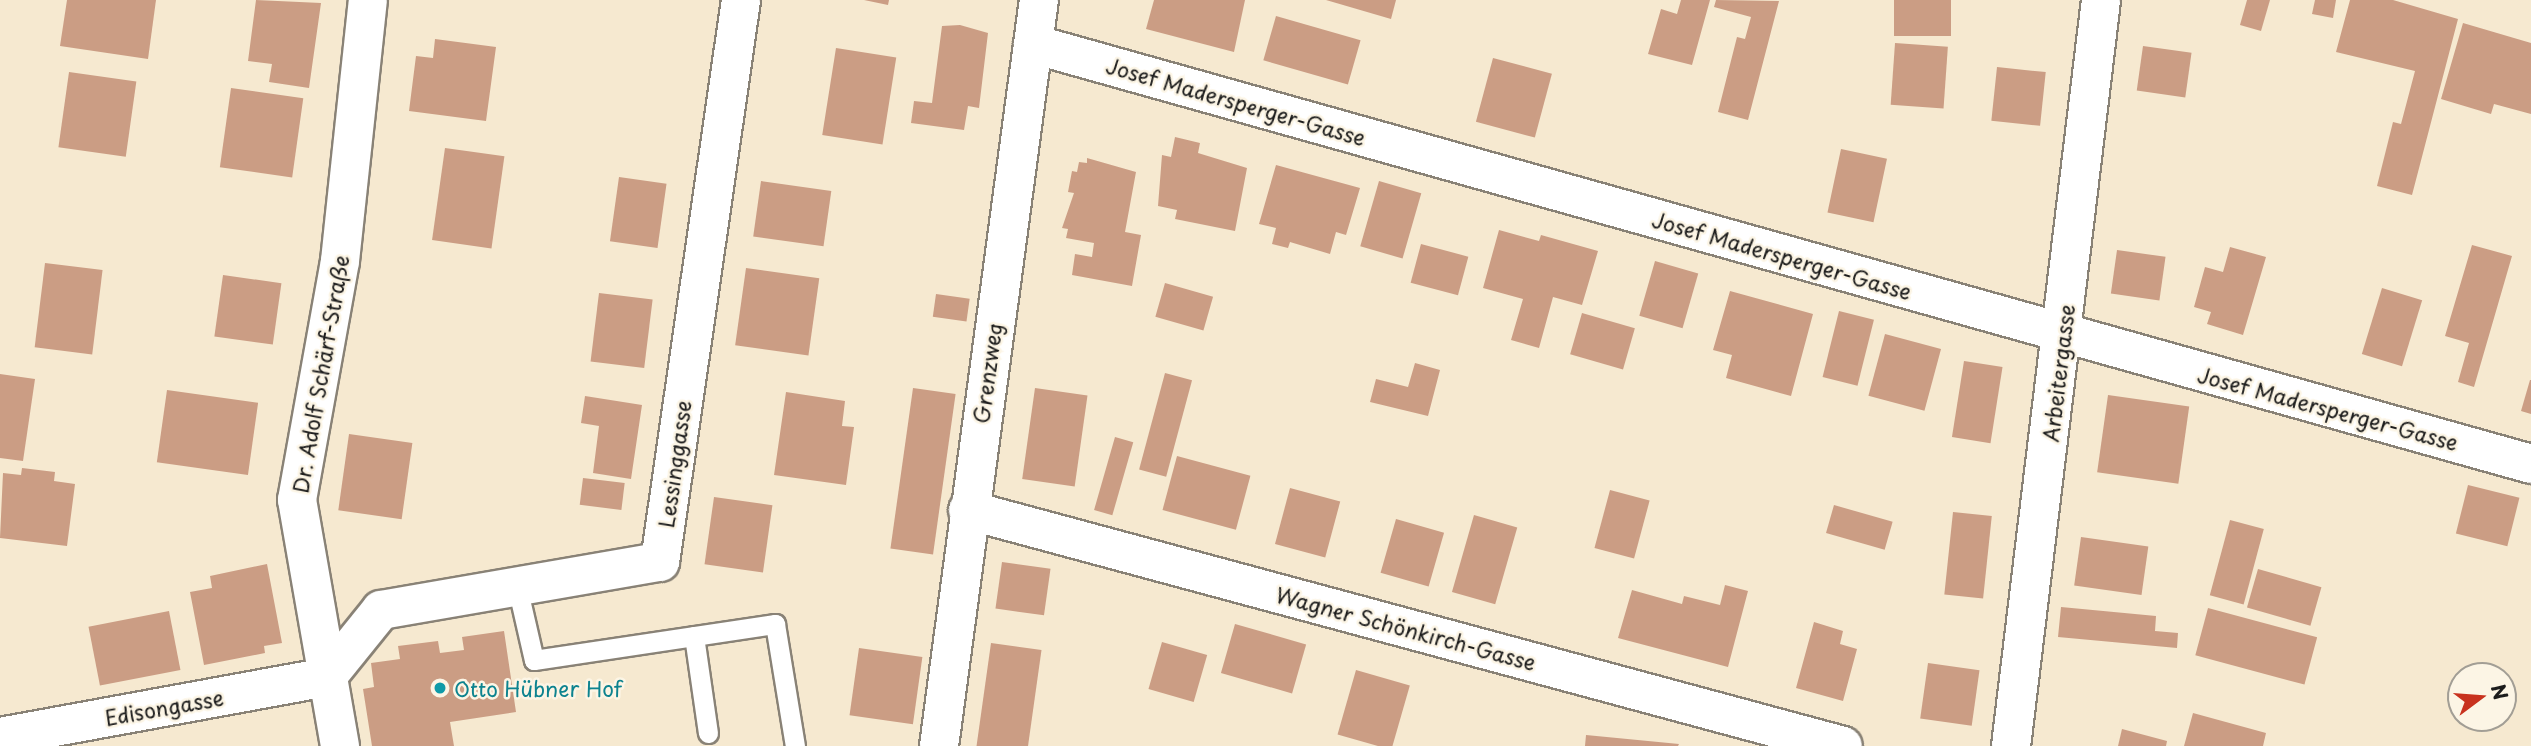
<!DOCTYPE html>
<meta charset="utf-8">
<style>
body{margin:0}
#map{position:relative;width:2531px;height:746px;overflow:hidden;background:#f6e9d0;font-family:"Playpen Sans",sans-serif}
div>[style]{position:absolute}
.building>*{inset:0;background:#cb9d84;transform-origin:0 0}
.roads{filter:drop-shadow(2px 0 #898276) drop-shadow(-2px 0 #898276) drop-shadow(0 2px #898276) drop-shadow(0 -2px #898276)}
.lane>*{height:19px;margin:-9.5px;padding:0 9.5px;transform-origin:9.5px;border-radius:9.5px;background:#fff}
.street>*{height:38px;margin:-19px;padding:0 19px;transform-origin:19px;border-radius:19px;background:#fff}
.dots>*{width:19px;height:19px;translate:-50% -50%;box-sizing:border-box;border:4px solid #fcf5e5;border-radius:50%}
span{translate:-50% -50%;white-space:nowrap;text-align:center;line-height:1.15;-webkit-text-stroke:5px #fcf5e5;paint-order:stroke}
.street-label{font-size:21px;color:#1c1c1c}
.culture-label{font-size:21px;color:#0d838f}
.left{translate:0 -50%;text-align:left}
.north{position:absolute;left:2447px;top:662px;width:70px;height:70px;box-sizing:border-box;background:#fcf5e5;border:2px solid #a29e95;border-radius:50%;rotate:74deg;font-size:19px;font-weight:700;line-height:28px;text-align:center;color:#1c1c1c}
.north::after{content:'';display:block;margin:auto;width:24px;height:32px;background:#c8321e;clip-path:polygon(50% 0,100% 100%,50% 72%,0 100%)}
</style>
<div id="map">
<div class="building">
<div style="clip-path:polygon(67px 0,156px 0,148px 59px,60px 46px)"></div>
<div style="clip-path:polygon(256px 0,321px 3px,309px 88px,269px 82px,272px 64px,248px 61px)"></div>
<div style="clip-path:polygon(864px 0,889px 0,888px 5px)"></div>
<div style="clip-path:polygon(1154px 0,1245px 0,1234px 52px,1146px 29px)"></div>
<div style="clip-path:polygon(1326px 0,1396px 0,1391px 19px)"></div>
<div style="clip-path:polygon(1681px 0,1710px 0,1692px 65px,1648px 54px,1661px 9px,1677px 14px)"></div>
<div style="clip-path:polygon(1716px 0,1779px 1px,1748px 120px,1718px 112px,1737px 37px,1745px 39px,1751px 17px,1714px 7px)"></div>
<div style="left:1894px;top:0;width:57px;height:36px"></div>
<div style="clip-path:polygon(2247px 0,2270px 0,2261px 31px,2240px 25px)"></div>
<div style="clip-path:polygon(2315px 0,2336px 0,2333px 18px,2312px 14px)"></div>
<div style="clip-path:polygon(2350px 0,2393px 0,2458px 19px,2412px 195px,2377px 186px,2393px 122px,2401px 124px,2415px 71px,2336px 52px)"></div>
<div style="left:1276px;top:16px;width:88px;height:46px;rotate:16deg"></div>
<div style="clip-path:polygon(2463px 23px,2531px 43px,2531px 114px,2494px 104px,2491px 114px,2441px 99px)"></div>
<div style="clip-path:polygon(960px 25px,988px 33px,979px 108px,968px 106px,964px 130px,911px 123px,914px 101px,932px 103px,942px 26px)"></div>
<div style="clip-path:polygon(435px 39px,496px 47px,486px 121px,409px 111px,416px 56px,433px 58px)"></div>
<div style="left:1895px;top:43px;width:53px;height:62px;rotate:4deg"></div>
<div style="left:2143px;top:46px;width:49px;height:45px;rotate:8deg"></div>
<div style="left:836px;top:48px;width:61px;height:88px;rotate:9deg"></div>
<div style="left:1493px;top:58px;width:61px;height:66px;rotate:15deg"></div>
<div style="left:1997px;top:67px;width:49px;height:54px;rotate:6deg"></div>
<div style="left:69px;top:72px;width:68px;height:76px;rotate:8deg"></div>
<div style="left:231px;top:88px;width:73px;height:80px;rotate:8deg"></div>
<div style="clip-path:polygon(1175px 137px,1200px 143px,1198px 153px,1247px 168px,1235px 231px,1175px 219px,1177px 210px,1158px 206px,1162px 155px,1171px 157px)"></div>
<div style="left:445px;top:148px;width:60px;height:93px;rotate:8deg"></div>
<div style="left:1841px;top:149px;width:47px;height:65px;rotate:12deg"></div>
<div style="clip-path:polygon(1087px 158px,1136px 172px,1125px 232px,1141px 235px,1132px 286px,1072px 275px,1075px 254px,1092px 257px,1094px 243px,1066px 238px,1068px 229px,1062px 228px,1074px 193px,1068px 192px,1072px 171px,1077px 172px,1079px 162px,1087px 163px)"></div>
<div style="clip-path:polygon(1276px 165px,1360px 188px,1346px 235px,1336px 232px,1330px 254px,1290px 242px,1288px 248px,1272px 244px,1276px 228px,1259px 224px)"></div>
<div style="left:619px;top:177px;width:48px;height:65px;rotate:8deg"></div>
<div style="left:761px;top:181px;width:71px;height:56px;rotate:8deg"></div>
<div style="left:1379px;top:181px;width:44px;height:68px;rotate:16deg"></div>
<div style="clip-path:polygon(1499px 230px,1539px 241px,1541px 235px,1598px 251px,1582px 305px,1553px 297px,1539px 348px,1511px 340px,1523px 299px,1483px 288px)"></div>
<div style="left:1421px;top:244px;width:49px;height:40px;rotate:15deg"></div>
<div style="clip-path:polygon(2472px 245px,2512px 256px,2474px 387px,2458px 382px,2469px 343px,2445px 336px)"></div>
<div style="clip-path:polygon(2230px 247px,2266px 257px,2243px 335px,2207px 324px,2211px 312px,2194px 307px,2205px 267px,2223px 272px)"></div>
<div style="left:2117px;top:250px;width:49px;height:44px;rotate:8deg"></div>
<div style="left:1655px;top:261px;width:45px;height:57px;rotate:16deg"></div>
<div style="left:45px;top:263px;width:58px;height:85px;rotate:7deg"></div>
<div style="left:746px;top:268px;width:74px;height:78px;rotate:8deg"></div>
<div style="left:223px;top:275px;width:59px;height:62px;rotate:8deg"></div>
<div style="left:1165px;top:283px;width:50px;height:35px;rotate:16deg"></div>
<div style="left:2382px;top:288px;width:42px;height:69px;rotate:17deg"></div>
<div style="clip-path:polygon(1730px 291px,1813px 314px,1791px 396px,1726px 378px,1732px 355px,1713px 350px)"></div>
<div style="left:599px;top:293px;width:54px;height:69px;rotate:7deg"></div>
<div style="left:936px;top:294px;width:34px;height:23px;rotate:8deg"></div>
<div style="left:1839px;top:311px;width:36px;height:68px;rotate:14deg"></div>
<div style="left:1582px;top:313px;width:55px;height:43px;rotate:16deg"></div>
<div style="left:1885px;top:334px;width:58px;height:64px;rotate:15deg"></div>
<div style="left:1964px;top:361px;width:39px;height:77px;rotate:9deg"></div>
<div style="clip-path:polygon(1415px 363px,1440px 370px,1428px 416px,1370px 402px,1376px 379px,1408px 387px)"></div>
<div style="left:1165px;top:373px;width:28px;height:100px;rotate:15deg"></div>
<div style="clip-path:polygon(0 374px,35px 379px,23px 461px,0 458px)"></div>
<div style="clip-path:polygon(2530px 380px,2531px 380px,2531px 414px,2521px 411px)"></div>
<div style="left:913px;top:388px;width:43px;height:162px;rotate:8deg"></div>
<div style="left:1035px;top:388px;width:53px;height:92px;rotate:8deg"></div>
<div style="left:167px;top:390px;width:92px;height:73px;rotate:8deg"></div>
<div style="clip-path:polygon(786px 392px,845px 401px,842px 426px,854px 427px,846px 485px,774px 475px)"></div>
<div style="left:2108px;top:395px;width:82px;height:78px;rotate:8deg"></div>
<div style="clip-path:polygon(585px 396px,642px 405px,631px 479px,593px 473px,599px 426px,581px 423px)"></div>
<div style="left:349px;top:434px;width:64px;height:77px;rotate:8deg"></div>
<div style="left:1115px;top:437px;width:19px;height:76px;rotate:16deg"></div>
<div style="left:1177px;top:456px;width:76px;height:56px;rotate:15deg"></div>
<div style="clip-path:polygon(22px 468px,55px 472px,54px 481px,75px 484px,67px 546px,0 538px,3px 473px,21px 475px)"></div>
<div style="left:583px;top:478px;width:42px;height:27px;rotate:7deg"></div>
<div style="left:2468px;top:485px;width:53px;height:50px;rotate:14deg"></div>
<div style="left:1290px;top:488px;width:52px;height:58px;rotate:15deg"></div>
<div style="left:1610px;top:490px;width:41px;height:60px;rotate:15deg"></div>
<div style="left:714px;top:497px;width:59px;height:68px;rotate:8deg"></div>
<div style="left:1834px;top:505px;width:61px;height:29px;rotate:16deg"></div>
<div style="left:1953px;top:512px;width:39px;height:83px;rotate:6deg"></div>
<div style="left:1474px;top:515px;width:45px;height:80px;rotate:16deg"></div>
<div style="left:1396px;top:519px;width:50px;height:56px;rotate:16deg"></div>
<div style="left:2230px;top:520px;width:35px;height:78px;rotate:15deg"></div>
<div style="left:2081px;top:537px;width:68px;height:49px;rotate:8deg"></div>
<div style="left:1002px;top:562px;width:49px;height:47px;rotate:8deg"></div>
<div style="clip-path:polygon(267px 564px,282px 643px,264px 646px,265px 653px,204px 665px,190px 592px,212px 588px,210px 576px)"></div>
<div style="left:2258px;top:569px;width:66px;height:40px;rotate:16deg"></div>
<div style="clip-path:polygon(1725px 585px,1748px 591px,1728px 667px,1618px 638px,1632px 590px,1682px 604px,1684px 596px,1720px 605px)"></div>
<div style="clip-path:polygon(2061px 607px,2156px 616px,2155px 631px,2178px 633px,2177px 648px,2058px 637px)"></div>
<div style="left:2208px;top:608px;width:113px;height:49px;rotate:15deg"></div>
<div style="left:169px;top:611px;width:60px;height:82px;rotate:79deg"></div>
<div style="clip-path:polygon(1814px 622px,1843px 631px,1840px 644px,1857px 649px,1843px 701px,1796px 688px)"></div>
<div style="left:1235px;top:624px;width:74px;height:51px;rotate:16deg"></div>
<div style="clip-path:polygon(504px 631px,516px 712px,450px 722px,454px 746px,372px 746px,363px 689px,374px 687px,371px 663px,400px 659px,398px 646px,438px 641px,440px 653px,464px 650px,462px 637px)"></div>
<div style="left:1162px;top:642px;width:47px;height:49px;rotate:16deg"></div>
<div style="left:991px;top:643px;width:51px;height:104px;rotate:8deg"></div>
<div style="left:859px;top:648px;width:64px;height:68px;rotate:8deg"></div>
<div style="left:1928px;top:663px;width:52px;height:56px;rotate:8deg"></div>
<div style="left:1356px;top:670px;width:56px;height:67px;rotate:16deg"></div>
<div style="clip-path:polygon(2193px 713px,2266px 733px,2263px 746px,2184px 746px)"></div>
<div style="clip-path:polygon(2122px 729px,2167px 741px,2166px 746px,2118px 746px)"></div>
<div style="clip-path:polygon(1586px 735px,1679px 744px,1678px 746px,1585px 746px)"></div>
</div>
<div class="roads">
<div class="lane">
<div style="left:517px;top:586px;width:76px;rotate:77.1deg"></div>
<div style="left:534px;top:660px;width:244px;rotate:-8.5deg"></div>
<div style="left:775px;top:624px;width:124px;rotate:80.7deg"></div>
<div style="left:694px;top:636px;width:98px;rotate:81.8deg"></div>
</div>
<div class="street">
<div style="left:1033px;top:44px;width:1556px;rotate:15.66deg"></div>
<div style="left:968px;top:510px;width:906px;rotate:15.09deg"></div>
<div style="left:0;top:737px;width:332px;rotate:-10.4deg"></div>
<div style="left:327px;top:677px;width:86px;rotate:-51.1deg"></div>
<div style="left:381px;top:610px;width:283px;rotate:-9.8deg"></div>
<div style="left:660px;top:562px;width:568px;rotate:-81.8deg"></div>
<div style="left:340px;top:746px;width:250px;rotate:-99.9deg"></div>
<div style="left:297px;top:500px;width:243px;rotate:-79.8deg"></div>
<div style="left:340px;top:261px;width:262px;rotate:-83.9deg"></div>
<div style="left:939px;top:746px;width:753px;rotate:-82.37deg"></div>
<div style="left:2011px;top:746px;width:751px;rotate:-83.12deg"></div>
</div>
</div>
<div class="dots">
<div style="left:440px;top:688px;background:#0f9aa8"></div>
</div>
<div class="street-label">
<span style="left:1236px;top:101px;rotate:16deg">Josef Madersperger-Gasse</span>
<span style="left:1782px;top:255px;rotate:16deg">Josef Madersperger-Gasse</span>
<span style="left:987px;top:373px;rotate:-82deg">Grenzweg</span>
<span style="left:2058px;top:373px;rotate:-83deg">Arbeitergasse</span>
<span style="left:320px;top:374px;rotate:-80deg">Dr. Adolf Schärf-Straße</span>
<span style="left:2328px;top:408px;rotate:15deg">Josef Madersperger-Gasse</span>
<span style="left:674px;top:464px;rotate:-82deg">Lessinggasse</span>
<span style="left:1406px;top:628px;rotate:15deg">Wagner Schönkirch-Gasse</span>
<span style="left:164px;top:707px;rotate:-10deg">Edisongasse</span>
</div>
<div class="culture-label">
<span class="left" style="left:454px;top:688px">Otto Hübner Hof</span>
</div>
<div class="north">N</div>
</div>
